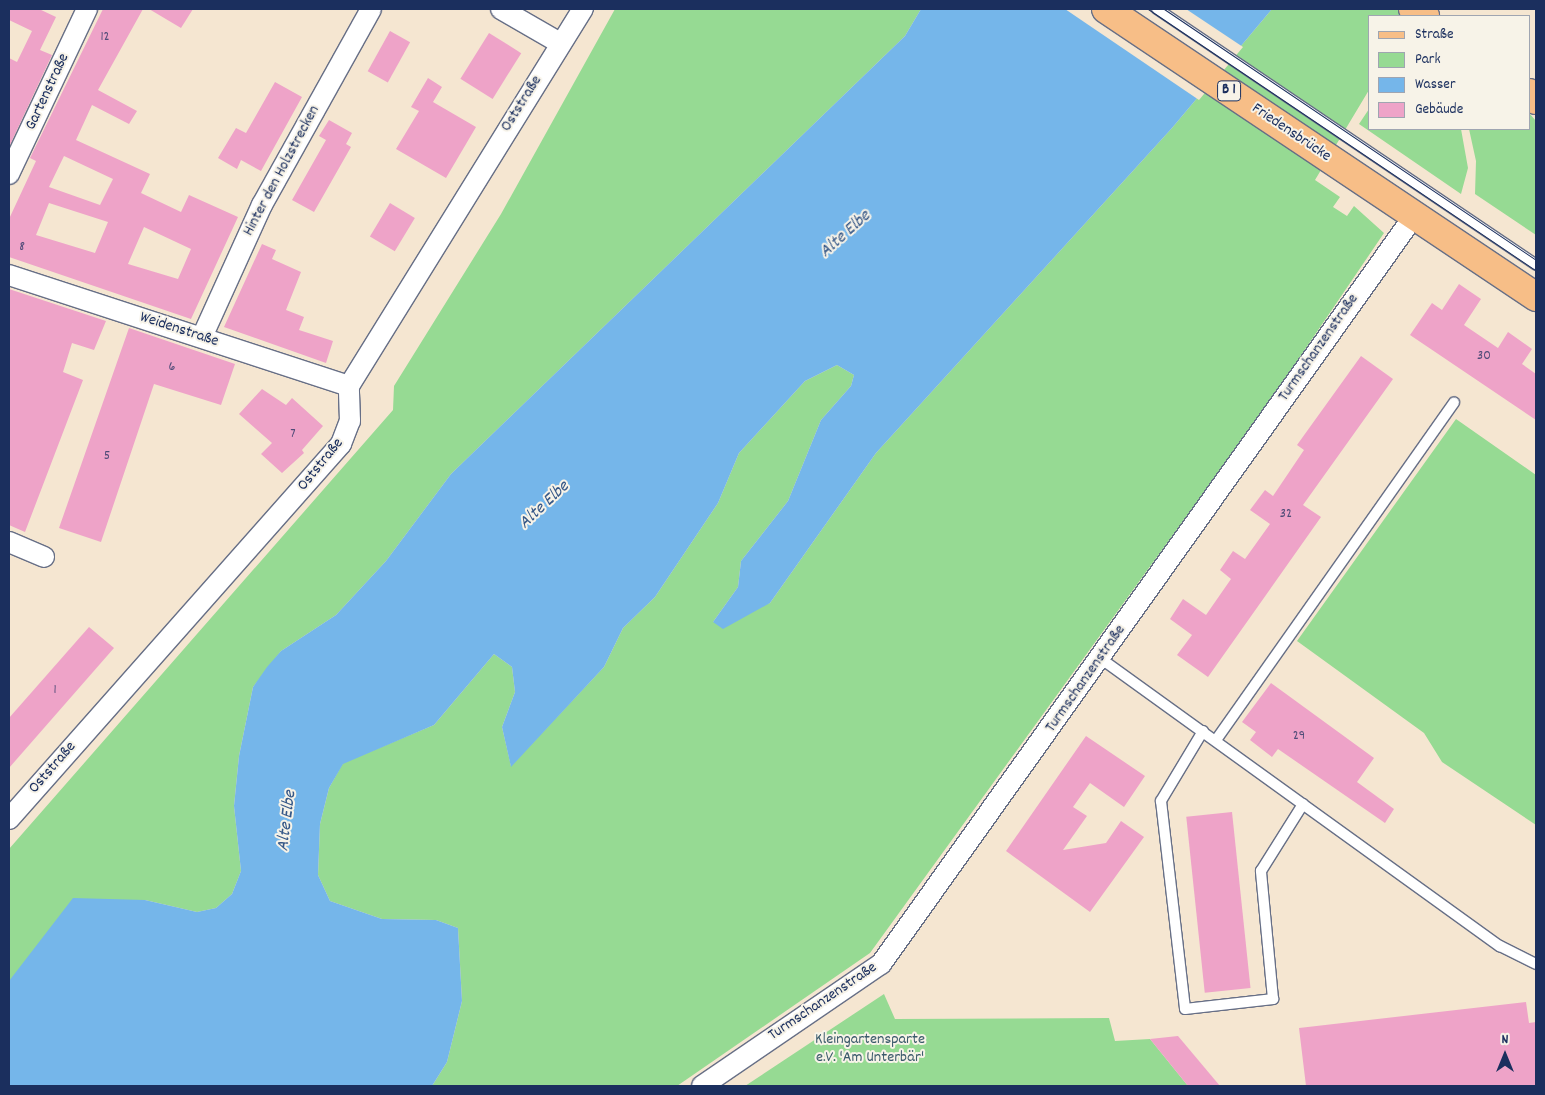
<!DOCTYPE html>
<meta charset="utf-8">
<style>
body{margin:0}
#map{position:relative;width:1545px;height:1095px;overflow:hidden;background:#f5e6d1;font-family:Dekko,sans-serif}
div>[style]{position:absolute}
.green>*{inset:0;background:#96da93}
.water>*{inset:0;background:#75b6ea}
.pier>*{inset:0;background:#f5e6d1}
.building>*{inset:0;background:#eea3c8;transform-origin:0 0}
.roads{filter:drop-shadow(1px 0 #676f86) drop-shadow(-1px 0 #676f86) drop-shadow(0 1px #676f86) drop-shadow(0 -1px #676f86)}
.lane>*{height:10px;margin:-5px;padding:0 5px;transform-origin:5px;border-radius:5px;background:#fff}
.street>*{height:20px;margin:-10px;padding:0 10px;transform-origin:10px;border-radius:10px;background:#fff}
.primary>*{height:28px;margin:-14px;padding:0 14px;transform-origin:14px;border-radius:14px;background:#f7be87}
.tram>*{height:1px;margin:-0.5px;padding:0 0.5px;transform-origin:0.5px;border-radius:0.5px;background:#1b2f5e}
span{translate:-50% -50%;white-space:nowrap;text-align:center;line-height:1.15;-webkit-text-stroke:4px #f7f3e8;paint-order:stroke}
.number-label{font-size:14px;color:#504c78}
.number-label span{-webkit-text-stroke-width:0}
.shield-label span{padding:1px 4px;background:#f7f3e8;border:1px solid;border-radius:4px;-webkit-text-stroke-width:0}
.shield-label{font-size:15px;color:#1b2f5e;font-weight:700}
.street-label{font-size:16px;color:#1b2f5e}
.park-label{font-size:16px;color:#3a5a6b}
.water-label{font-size:18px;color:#365888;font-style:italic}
.frame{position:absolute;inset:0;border:10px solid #1b2f5e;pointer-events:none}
.legend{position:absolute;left:1368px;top:15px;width:162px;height:115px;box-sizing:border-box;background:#f7f3e8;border:1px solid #9fa5b1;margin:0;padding:6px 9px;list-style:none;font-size:15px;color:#1b2f5e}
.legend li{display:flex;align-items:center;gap:10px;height:25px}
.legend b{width:25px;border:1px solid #9fa5b1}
.north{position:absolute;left:1480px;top:1030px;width:50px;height:50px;-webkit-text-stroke:4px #f7f3e8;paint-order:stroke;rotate:0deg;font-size:14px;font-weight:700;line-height:20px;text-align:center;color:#1b2f5e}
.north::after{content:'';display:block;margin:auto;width:18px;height:22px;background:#1b2f5e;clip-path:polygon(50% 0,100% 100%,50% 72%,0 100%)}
</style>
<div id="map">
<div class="green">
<div style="clip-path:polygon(615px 9px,921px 9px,905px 36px,451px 474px,386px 561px,336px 615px,281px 651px,253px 687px,239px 756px,234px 806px,241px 871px,232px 894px,216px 908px,197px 912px,145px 900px,9px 981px,9px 849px,393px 410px,394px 386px,501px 214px)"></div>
<div style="clip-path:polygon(1272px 9px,1417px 9px,1413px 16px,1369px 16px,1369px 90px,1315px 180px,1340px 197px,1333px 207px,1347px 216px,1354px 206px,1384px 233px,1272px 398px,870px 953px,677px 1086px,432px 1086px,447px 1062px,462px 1001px,458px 928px,436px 920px,382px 919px,330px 901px,318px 875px,320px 824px,329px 788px,343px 763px,434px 725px,494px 654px,512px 667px,515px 692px,502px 727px,511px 766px,604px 667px,623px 628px,655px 597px,718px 503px,739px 453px,805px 381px,837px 365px,854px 375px,851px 386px,821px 420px,788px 501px,741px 561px,738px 587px,713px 622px,770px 603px,876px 453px,1172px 128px)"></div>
<div style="clip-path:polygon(1369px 109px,1369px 129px,1461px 129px,1468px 168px,1461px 194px,1359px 124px)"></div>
<div style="clip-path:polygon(1529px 113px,1536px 121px,1536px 235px,1475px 194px,1476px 161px,1469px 129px,1529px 129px)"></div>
<div style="clip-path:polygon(1456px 419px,1536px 475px,1536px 825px,1442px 762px,1424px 733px,1297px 641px)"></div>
<div style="clip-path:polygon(884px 994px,895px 1019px,1109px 1018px,1115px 1041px,1150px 1039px,1188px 1086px,745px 1086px)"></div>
</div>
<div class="water">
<div style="clip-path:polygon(921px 9px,1272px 9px,1172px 128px,876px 453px,770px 603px,723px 629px,713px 622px,738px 587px,741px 561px,788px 501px,821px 420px,851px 386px,854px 375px,837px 365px,805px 381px,739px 453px,718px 503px,655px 597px,623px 628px,604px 667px,511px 767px,502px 727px,515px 692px,512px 667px,494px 654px,434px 725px,343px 764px,329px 788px,320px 824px,318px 875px,330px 901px,382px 919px,436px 920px,458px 928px,462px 1001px,447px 1062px,432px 1086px,9px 1086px,9px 981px,73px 898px,145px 900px,197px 912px,216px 908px,232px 894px,241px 871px,234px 806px,239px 756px,253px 687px,267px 667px,281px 651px,336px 615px,386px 561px,451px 474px,905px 36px)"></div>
</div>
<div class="pier">
<div style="clip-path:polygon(1065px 9px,1186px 9px,1243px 47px,1199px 100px)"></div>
</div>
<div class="building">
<div style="clip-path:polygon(9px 9px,39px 9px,56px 17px,40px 50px,52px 55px,9px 147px,9px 58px,17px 62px,32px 31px,9px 20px)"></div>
<div style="clip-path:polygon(evenodd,103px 9px,143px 9px,98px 90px,137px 111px,129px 124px,92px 105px,76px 140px,150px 174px,141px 193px,181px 212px,189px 195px,238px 217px,191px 319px,9px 257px,9px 219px,36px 161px,30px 158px,103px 9px,64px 156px,113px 179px,100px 205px,49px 187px,64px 156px,103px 9px,49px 203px,108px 222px,95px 253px,36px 235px,49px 203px,103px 9px,144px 227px,191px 249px,178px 279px,128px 264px,144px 227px)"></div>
<div style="clip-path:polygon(149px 9px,193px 9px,181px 28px)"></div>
<div style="left:390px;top:31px;width:23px;height:46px;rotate:29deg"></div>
<div style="left:489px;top:33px;width:38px;height:54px;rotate:32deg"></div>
<div style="clip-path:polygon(428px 78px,442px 87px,433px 102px,476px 127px,446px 178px,396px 149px,419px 111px,411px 107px)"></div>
<div style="clip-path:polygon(275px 82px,302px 97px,261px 171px,241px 160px,237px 169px,218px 158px,236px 128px,246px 133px)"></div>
<div style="clip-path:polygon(329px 120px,352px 133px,346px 144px,351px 147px,314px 212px,292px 200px,326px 140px,319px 136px)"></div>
<div style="left:390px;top:203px;width:29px;height:39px;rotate:31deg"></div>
<div style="clip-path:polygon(262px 244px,276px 250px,272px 259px,301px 272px,286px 310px,304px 317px,299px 330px,333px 341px,326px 363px,224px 327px)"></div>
<div style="clip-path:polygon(1459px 284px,1481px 299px,1464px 325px,1498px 348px,1508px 332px,1532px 349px,1522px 364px,1536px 374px,1536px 420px,1410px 335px,1432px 303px,1442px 310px)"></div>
<div style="clip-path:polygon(9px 289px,106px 321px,94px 350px,72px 343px,63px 372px,83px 380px,25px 532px,9px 525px)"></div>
<div style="clip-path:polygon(129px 328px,235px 364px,221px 405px,154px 384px,101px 542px,59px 528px)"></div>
<div style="clip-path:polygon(1361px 356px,1393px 379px,1303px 505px,1321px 517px,1208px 677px,1177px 655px,1192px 635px,1170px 619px,1183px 599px,1206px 615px,1231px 579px,1220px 570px,1233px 551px,1245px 559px,1270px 524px,1250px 510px,1265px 490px,1273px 496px,1304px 450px,1297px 445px)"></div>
<div style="clip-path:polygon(262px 389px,286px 405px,292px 398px,323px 426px,302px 450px,304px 453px,282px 473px,261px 454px,272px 443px,239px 414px)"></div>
<div style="clip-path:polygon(89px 627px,114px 648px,9px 768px,9px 718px)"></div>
<div style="clip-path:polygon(1271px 683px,1374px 758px,1357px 782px,1394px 809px,1385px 823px,1278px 749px,1272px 757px,1250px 740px,1256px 732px,1242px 722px)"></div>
<div style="clip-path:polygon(1086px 736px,1145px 776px,1124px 807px,1090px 783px,1073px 807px,1087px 816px,1063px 850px,1106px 843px,1121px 821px,1144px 837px,1090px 912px,1006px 851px)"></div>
<div style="left:1232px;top:812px;width:177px;height:46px;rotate:84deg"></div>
<div style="clip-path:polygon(1526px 1002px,1529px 1023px,1536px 1022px,1536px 1086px,1306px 1086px,1299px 1028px)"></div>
<div style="clip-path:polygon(1178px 1036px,1220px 1086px,1188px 1086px,1150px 1039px)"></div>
</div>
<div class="roads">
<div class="lane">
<div style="left:1157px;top:9px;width:457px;rotate:34deg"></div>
<div style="left:1100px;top:658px;width:493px;rotate:35.8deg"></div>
<div style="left:1500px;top:946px;width:40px;rotate:26.6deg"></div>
<div style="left:1203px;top:731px;width:82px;rotate:121deg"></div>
<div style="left:1161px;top:801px;width:209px;rotate:83.4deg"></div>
<div style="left:1185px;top:1009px;width:89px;rotate:-6.5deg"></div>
<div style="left:1273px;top:999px;width:129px;rotate:-95.4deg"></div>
<div style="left:1261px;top:871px;width:79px;rotate:-57.9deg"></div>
<div style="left:1216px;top:740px;width:413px;rotate:-54.8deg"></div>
</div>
<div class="street">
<div style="left:501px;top:9px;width:68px;rotate:30deg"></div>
<div style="left:9px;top:174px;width:183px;rotate:-64.7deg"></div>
<div style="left:9px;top:275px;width:358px;rotate:18.1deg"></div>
<div style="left:202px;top:337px;width:145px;rotate:-65.6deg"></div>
<div style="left:262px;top:205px;width:224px;rotate:-60.9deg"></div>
<div style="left:9px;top:542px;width:38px;rotate:23deg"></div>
<div style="left:9px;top:819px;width:501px;rotate:-48.48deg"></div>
<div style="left:341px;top:444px;width:25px;rotate:-69deg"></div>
<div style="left:350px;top:421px;width:35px;rotate:-92deg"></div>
<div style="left:349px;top:386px;width:444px;rotate:-58.2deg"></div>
<div style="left:702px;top:1086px;width:217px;rotate:-34.3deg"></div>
<div style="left:881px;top:964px;width:918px;rotate:-54.53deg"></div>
</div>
<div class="primary">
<div style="left:1106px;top:9px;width:518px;rotate:33.81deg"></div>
<div style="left:1413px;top:9px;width:14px;rotate:30deg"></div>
<div style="left:1529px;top:93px;width:10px;rotate:45deg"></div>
</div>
</div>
<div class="tram">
<div style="left:1148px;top:9px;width:468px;rotate:34deg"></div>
<div style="left:1164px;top:9px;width:449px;rotate:34deg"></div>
</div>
<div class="number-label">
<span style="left:105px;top:37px">12</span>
<span style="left:22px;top:247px">8</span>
<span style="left:1484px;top:356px">30</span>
<span style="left:172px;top:367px">6</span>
<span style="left:293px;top:434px">7</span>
<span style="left:107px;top:456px">5</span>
<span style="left:1286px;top:514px">32</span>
<span style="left:55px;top:690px">1</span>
<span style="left:1299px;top:736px">29</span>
</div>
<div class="shield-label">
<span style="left:1229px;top:91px">B 1</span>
</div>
<div class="street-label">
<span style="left:48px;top:92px;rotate:-65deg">Gartenstraße</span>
<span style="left:522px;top:104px;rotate:-58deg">Oststraße</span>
<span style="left:1291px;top:133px;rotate:34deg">Friedensbrücke</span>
<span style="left:282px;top:171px;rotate:-62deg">Hinter den Holzstrecken</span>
<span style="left:179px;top:330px;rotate:18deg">Weidenstraße</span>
<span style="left:1319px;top:348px;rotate:-55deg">Turmschanzenstraße</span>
<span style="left:321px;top:465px;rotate:-51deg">Oststraße</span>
<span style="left:1086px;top:679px;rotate:-55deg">Turmschanzenstraße</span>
<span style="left:53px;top:768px;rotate:-49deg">Oststraße</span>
<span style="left:823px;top:1002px;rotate:-34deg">Turmschanzenstraße</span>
</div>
<div class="park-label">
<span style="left:870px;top:1049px">Kleingartensparte<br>e.V. 'Am Unterbär'</span>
</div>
<div class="water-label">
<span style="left:846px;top:235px;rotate:-42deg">Alte Elbe</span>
<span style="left:545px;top:506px;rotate:-43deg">Alte Elbe</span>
<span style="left:288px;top:821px;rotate:-83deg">Alte Elbe</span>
</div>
<div class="frame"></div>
<ul class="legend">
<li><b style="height:6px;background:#f7be87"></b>Straße</li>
<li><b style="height:14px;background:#96da93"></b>Park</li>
<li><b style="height:14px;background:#75b6ea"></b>Wasser</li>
<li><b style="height:14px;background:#eea3c8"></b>Gebäude</li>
</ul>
<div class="north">N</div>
</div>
